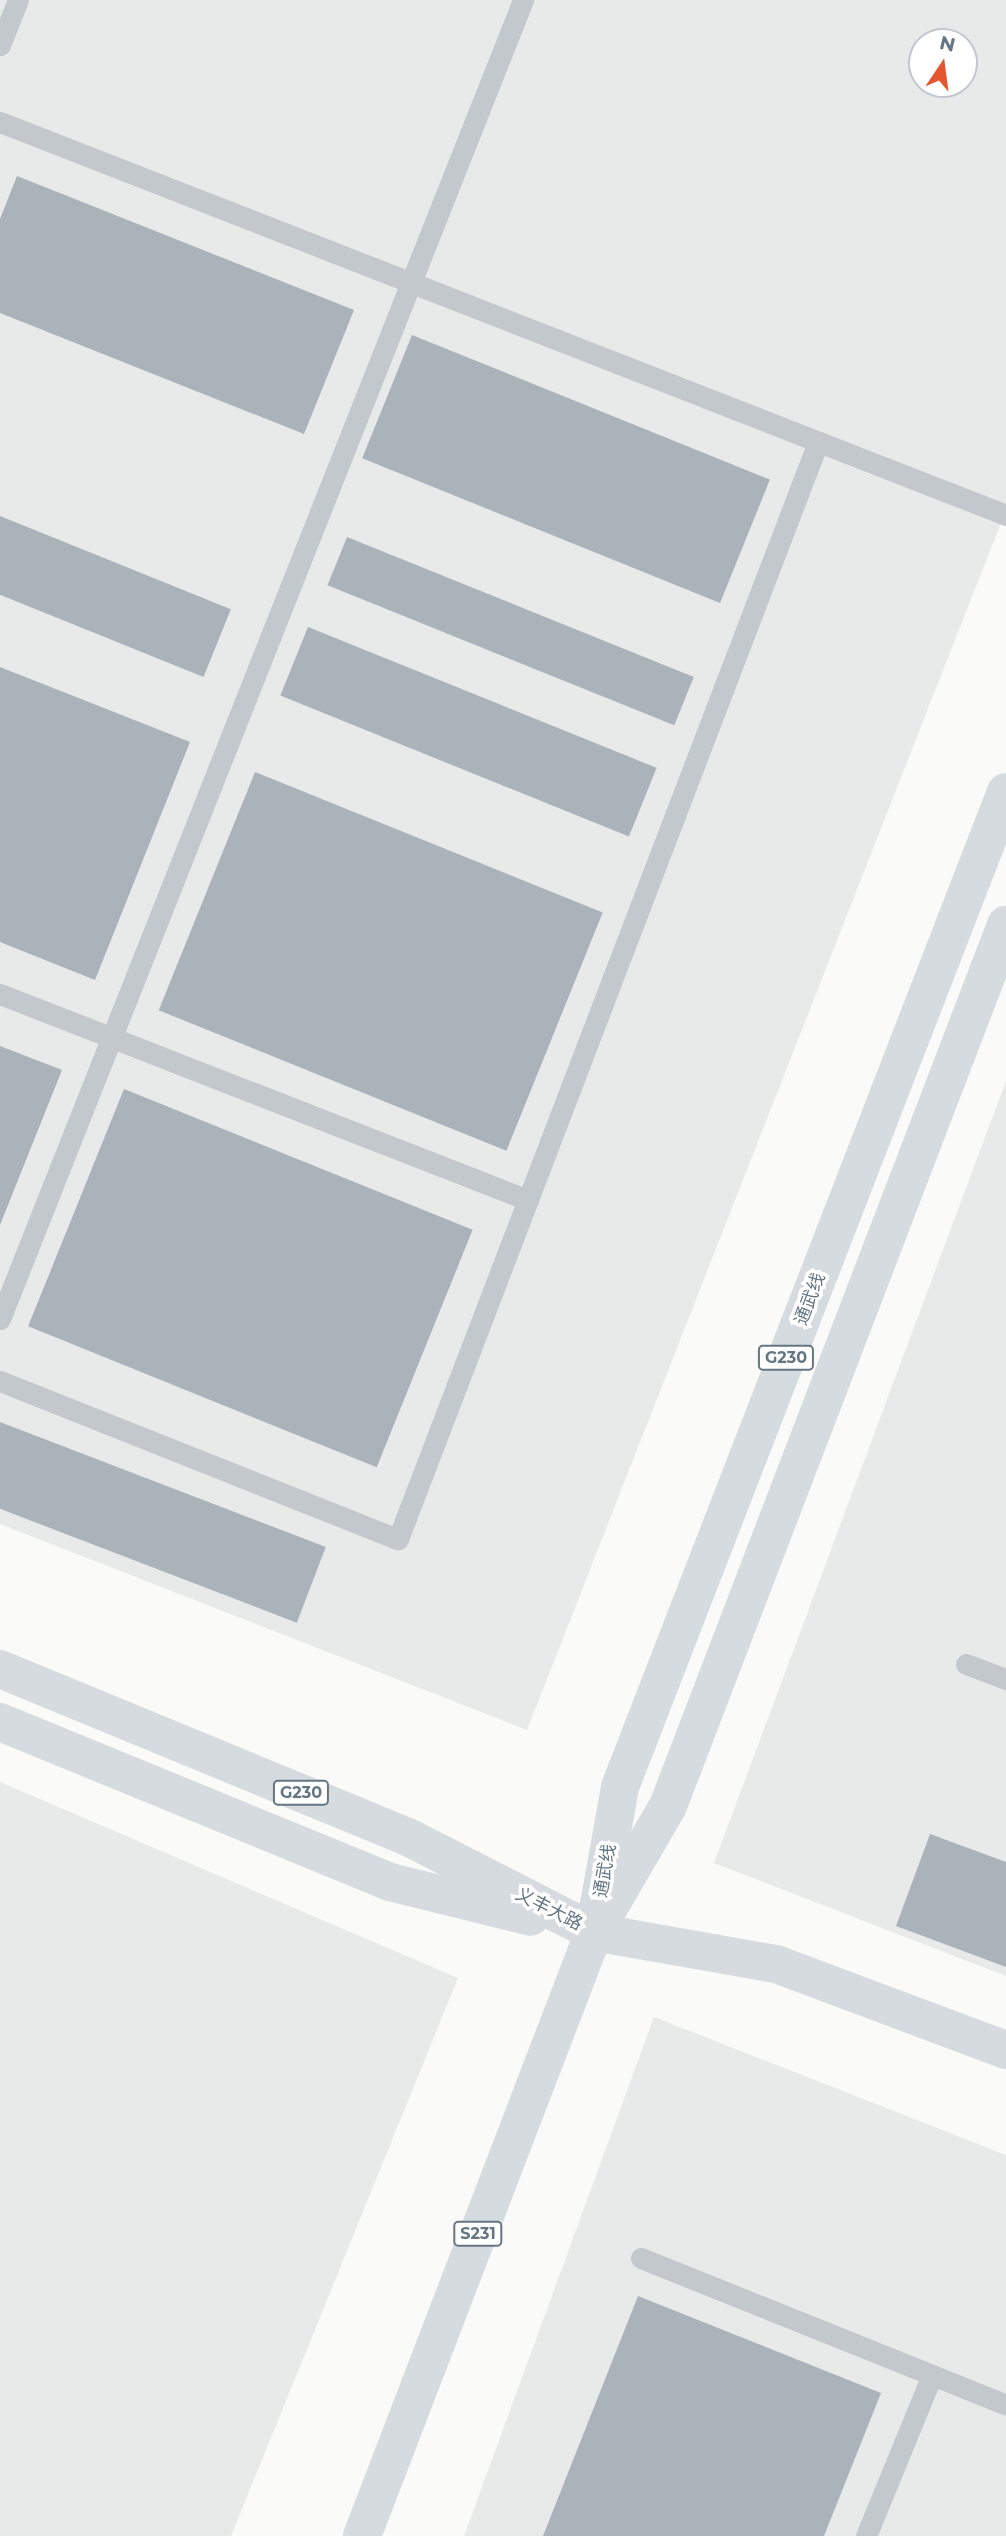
<!DOCTYPE html>
<meta charset="utf-8">
<style>
body{margin:0}
#map{position:relative;width:1006px;height:2536px;overflow:hidden;background:#fafaf8;font-family:Montserrat,"Noto Sans SC",sans-serif}
div>[style]{position:absolute}
.built>*{inset:0;background:#e8e9e9}
.building>*{inset:0;background:#aab3b9;transform-origin:0 0}
.lane>*{height:21px;margin:-10.5px;padding:0 10.5px;transform-origin:10.5px;border-radius:10.5px;background:#c3c8cc}
.secondary>*{height:38px;margin:-19px;padding:0 19px;transform-origin:19px;border-radius:19px;background:#d6dbdf}
.primary>*{height:38px;margin:-19px;padding:0 19px;transform-origin:19px;border-radius:19px;background:#d6dbdf}
.highway>*{height:38px;margin:-19px;padding:0 19px;transform-origin:19px;border-radius:19px;background:#d6dbdf}
span{translate:-50% -50%;white-space:nowrap;text-align:center;line-height:1.15;-webkit-text-stroke:7px #fff;paint-order:stroke}
.shield-label span{padding:2px 5px;background:#fff;border:2px solid;border-radius:5px;-webkit-text-stroke-width:0}
.shield-label{font-size:16px;color:#657683;font-weight:700}
.street-label{font-size:18px;color:#657683}
.north{position:absolute;left:908px;top:28px;width:70px;height:70px;box-sizing:border-box;background:#fff;border:2px solid #c1c8cd;border-radius:50%;rotate:13deg;font-size:19px;font-weight:700;line-height:28px;text-align:center;color:#657683}
.north::after{content:'';display:block;margin:auto;width:24px;height:32px;background:#e4572e;clip-path:polygon(50% 0,100% 100%,50% 72%,0 100%)}
</style>
<div id="map">
<div class="built">
<div style="clip-path:polygon(evenodd,0 0,1006px 0,1006px 510px,527px 1730px,0 1524px,0 0,922px 42px,964px 42px,964px 84px,922px 84px,922px 42px)"></div>
<div style="clip-path:polygon(1006px 1081px,1006px 1976px,714px 1863px)"></div>
<div style="clip-path:polygon(0 1782px,458px 1978px,231px 2536px,0 2536px)"></div>
<div style="clip-path:polygon(654px 2017px,1006px 2155px,1006px 2536px,464px 2536px)"></div>
</div>
<div class="building">
<div style="clip-path:polygon(17px 176px,354px 310px,304px 434px,0 313px,0 219px)"></div>
<div style="left:412px;top:335px;width:386px;height:133px;rotate:22deg"></div>
<div style="left:0;top:516px;width:249px;height:73px;rotate:22deg"></div>
<div style="left:347px;top:537px;width:374px;height:52px;rotate:22deg"></div>
<div style="left:308px;top:627px;width:376px;height:74px;rotate:22deg"></div>
<div style="clip-path:polygon(0 667px,190px 742px,95px 980px,0 942px)"></div>
<div style="left:255px;top:772px;width:375px;height:257px;rotate:22deg"></div>
<div style="clip-path:polygon(0 1046px,62px 1070px,0 1225px)"></div>
<div style="left:124px;top:1089px;width:376px;height:256px;rotate:22deg"></div>
<div style="left:0;top:1422px;width:349px;height:81px;rotate:21deg"></div>
<div style="clip-path:polygon(930px 1834px,1006px 1862px,1006px 1967px,896px 1926px)"></div>
<div style="clip-path:polygon(638px 2296px,881px 2393px,824px 2536px,543px 2536px)"></div>
</div>
<div class="lane">
<div style="left:0;top:45px;width:48px;rotate:-68.2deg"></div>
<div style="left:0;top:122px;width:1080px;rotate:21.34deg"></div>
<div style="left:0;top:994px;width:567px;rotate:21.31deg"></div>
<div style="left:0;top:1319px;width:1419px;rotate:-68.37deg"></div>
<div style="left:0;top:1381px;width:428px;rotate:21.7deg"></div>
<div style="left:398px;top:1539px;width:1175px;rotate:-69.05deg"></div>
<div style="left:966px;top:1664px;width:43px;rotate:20.6deg"></div>
<div style="left:641px;top:2258px;width:393px;rotate:21.9deg"></div>
<div style="left:866px;top:2536px;width:174px;rotate:-67.7deg"></div>
</div>
<div class="secondary">
<div style="left:594px;top:1932px;width:185px;rotate:10deg"></div>
<div style="left:776px;top:1964px;width:246px;rotate:20.5deg"></div>
</div>
<div class="primary">
<div style="left:362px;top:2536px;width:647px;rotate:-68.99deg"></div>
</div>
<div class="highway">
<div style="left:0;top:1669px;width:441px;rotate:22.4deg"></div>
<div style="left:408px;top:1837px;width:209px;rotate:27.1deg"></div>
<div style="left:0;top:1722px;width:422px;rotate:22.3deg"></div>
<div style="left:390px;top:1882px;width:145px;rotate:13.9deg"></div>
<div style="left:608px;top:1909px;width:119px;rotate:-59.8deg"></div>
<div style="left:668px;top:1806px;width:944px;rotate:-69.01deg"></div>
<div style="left:594px;top:1932px;width:147px;rotate:-79.8deg"></div>
<div style="left:620px;top:1787px;width:1067px;rotate:-68.8deg"></div>
</div>
<div class="shield-label">
<span style="left:786px;top:1358px">G230</span>
<span style="left:301px;top:1793px">G230</span>
<span style="left:478px;top:2234px">S231</span>
</div>
<div class="street-label">
<span style="left:810px;top:1299px;rotate:-69deg">通武线</span>
<span style="left:605px;top:1871px;rotate:-80deg">通武线</span>
<span style="left:549px;top:1909px;rotate:27deg">义丰大路</span>
</div>
<div class="north">N</div>
</div>
